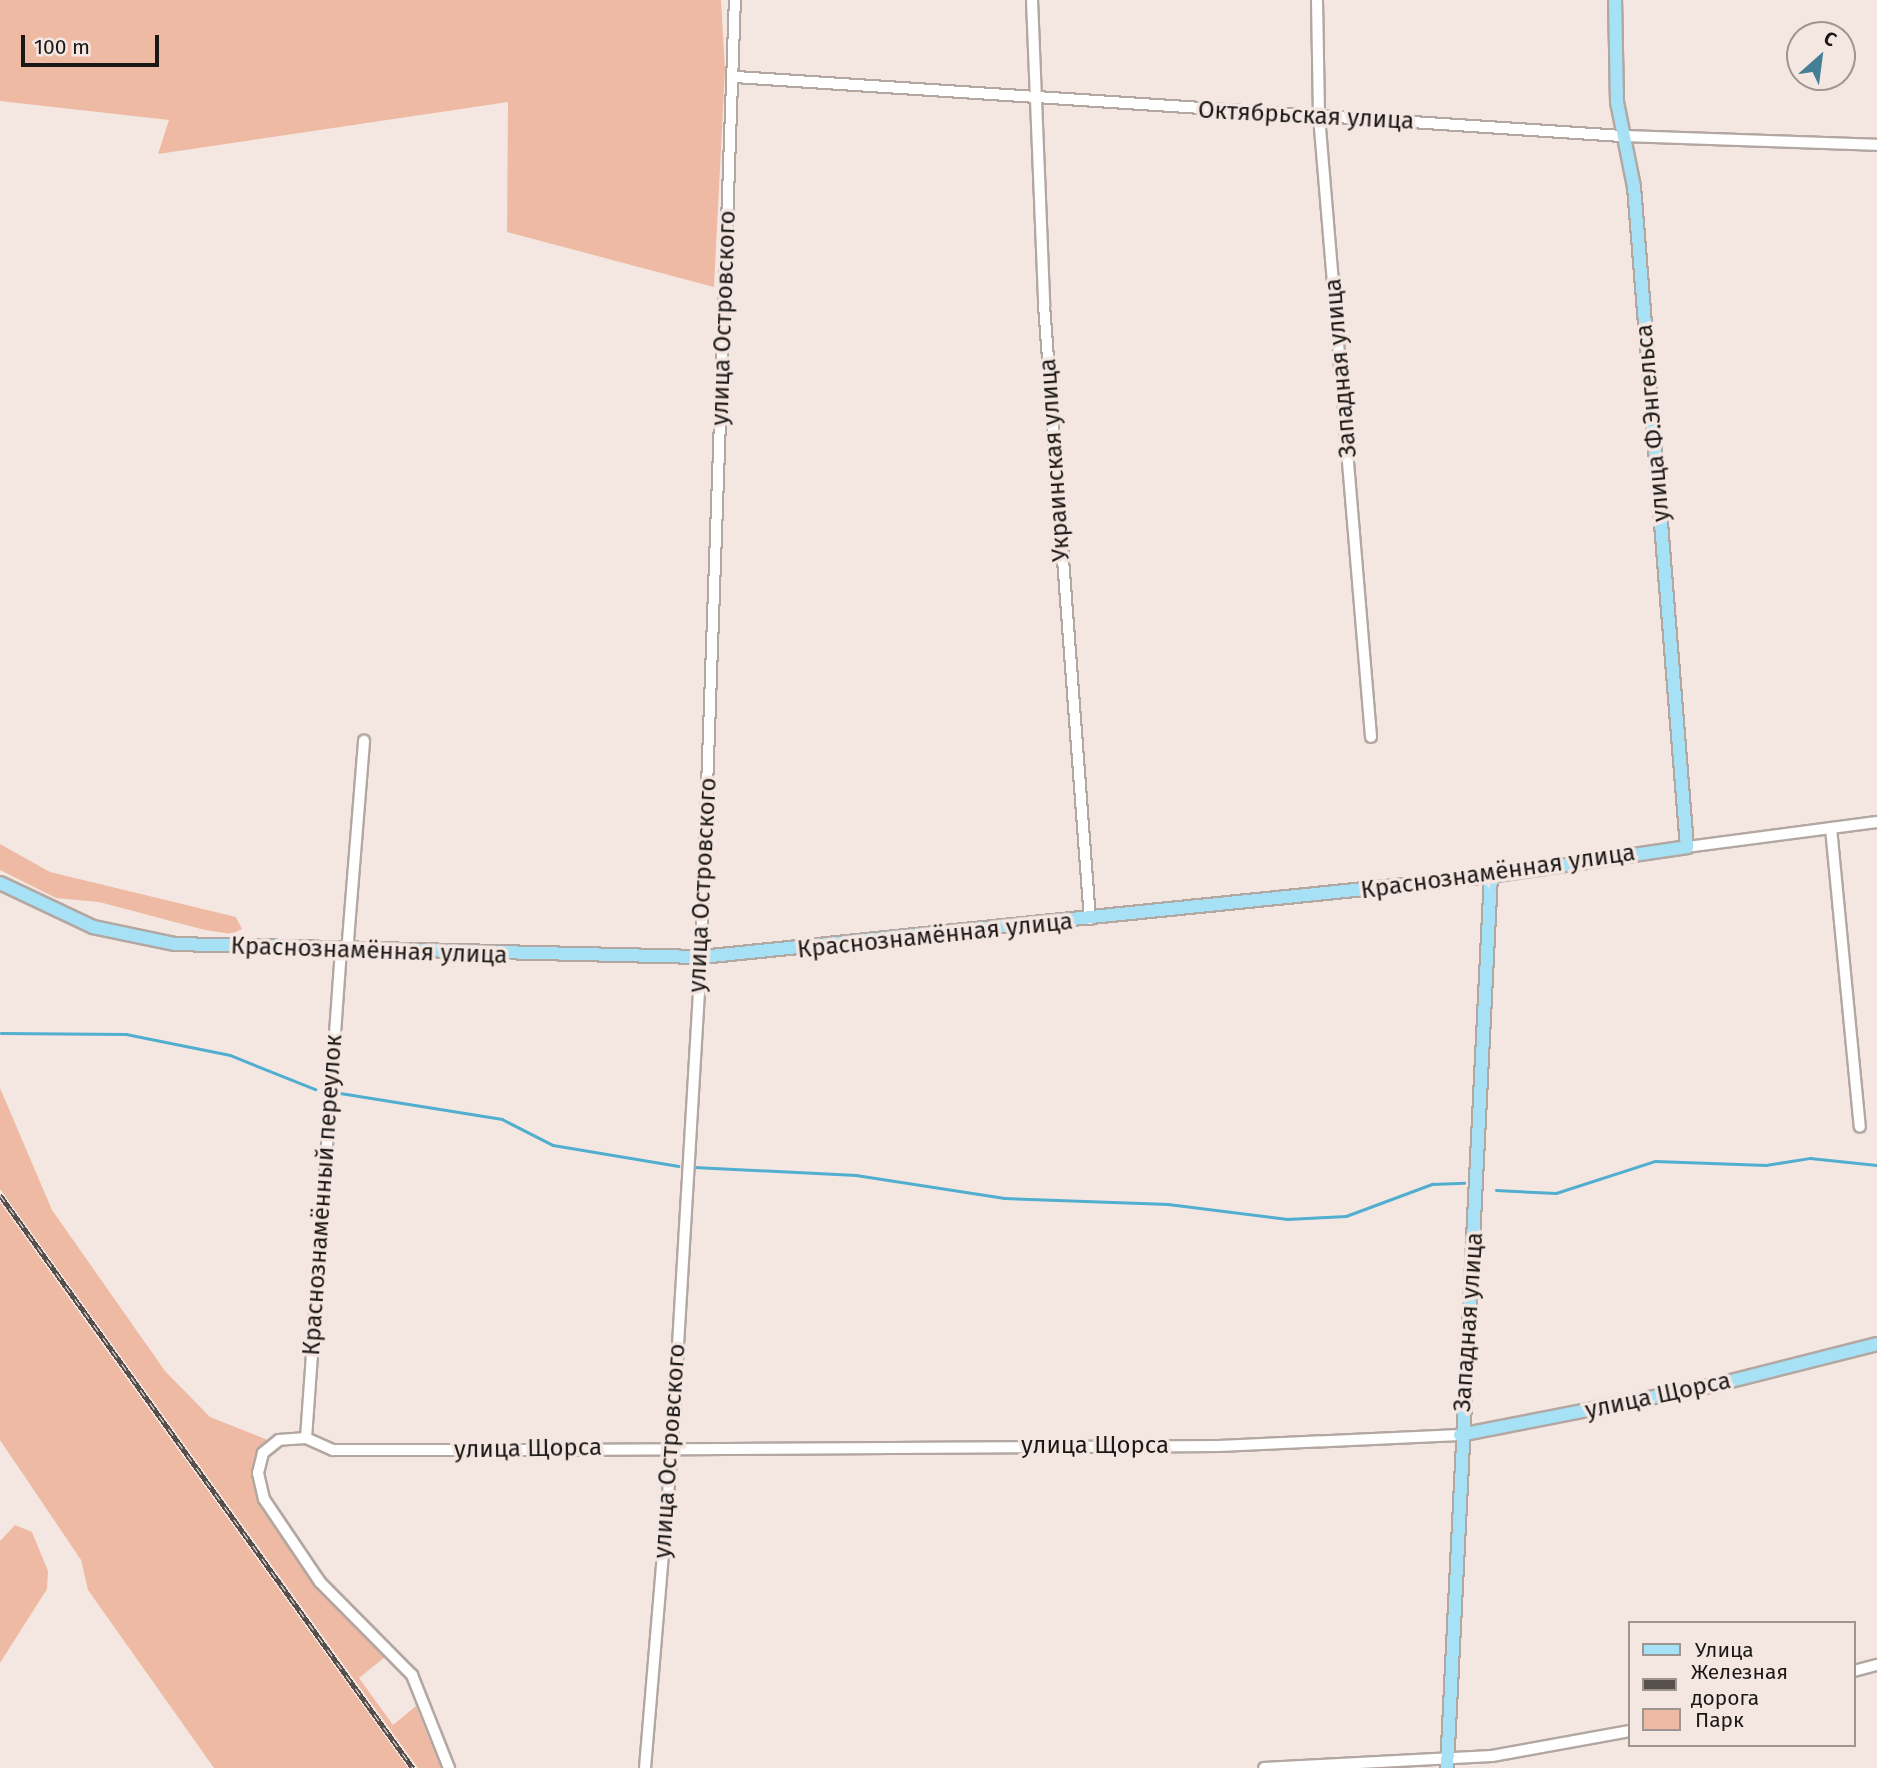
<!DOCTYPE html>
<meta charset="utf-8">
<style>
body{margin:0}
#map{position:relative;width:1877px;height:1768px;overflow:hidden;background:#f4e7e2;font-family:"Fira Sans",sans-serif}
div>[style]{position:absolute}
.green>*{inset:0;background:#efbaa3}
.stream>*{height:2.5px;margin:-1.25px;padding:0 1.25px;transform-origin:1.25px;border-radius:1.25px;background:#51aecf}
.roads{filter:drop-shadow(2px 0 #b3a7a2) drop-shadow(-2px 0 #b3a7a2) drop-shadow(0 2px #b3a7a2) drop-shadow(0 -2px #b3a7a2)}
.minor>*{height:10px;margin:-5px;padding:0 5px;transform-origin:5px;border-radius:5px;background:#fff}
.major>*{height:12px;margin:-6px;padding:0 6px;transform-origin:6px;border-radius:6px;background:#a6e1f6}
.rail>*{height:5px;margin-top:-2.5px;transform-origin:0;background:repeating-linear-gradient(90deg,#f4e7e2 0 8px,#564f4c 0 16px);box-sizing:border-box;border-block:2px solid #564f4c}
span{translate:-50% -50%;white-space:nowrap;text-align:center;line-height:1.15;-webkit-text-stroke:7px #f4e7e2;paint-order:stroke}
.street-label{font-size:24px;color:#1c1816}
.legend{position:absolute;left:1628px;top:1621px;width:228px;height:126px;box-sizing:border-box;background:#f4e7e2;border:2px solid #9e9490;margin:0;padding:9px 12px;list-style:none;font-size:21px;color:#1c1816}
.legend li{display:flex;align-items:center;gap:14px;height:35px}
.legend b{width:35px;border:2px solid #9e9490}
.north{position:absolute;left:1786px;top:21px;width:70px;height:70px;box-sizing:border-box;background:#f4e7e2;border:2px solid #9e9490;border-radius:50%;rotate:28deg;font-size:19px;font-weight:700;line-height:28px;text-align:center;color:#1c1816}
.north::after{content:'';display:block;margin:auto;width:24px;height:32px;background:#438096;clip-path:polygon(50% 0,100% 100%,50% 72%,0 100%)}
.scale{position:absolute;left:21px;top:35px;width:138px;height:32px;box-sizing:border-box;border:4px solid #1c1816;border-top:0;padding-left:9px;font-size:21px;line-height:24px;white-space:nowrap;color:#1c1816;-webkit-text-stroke:5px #f4e7e2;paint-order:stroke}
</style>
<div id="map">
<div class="green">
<div style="clip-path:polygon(0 0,721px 0,725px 70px,714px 287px,507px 232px,508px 102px,158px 154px,169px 120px,0 101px)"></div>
<div style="clip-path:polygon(0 844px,50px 872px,236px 917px,242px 929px,232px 934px,205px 930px,99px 902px,56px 898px,0 870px)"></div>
<div style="clip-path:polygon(0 1088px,52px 1210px,165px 1371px,210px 1417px,268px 1440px,253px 1466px,268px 1518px,330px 1602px,385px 1657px,359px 1678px,393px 1725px,416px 1706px,441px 1768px,418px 1768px,0 1189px)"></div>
<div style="clip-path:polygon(0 1202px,76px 1308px,408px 1768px,214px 1768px,88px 1590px,81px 1560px,0 1440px)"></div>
<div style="clip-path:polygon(15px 1525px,32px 1532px,48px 1571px,47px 1589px,0 1663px,0 1541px)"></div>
</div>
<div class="stream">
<div style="left:1px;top:1033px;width:125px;rotate:0.5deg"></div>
<div style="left:126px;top:1034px;width:106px;rotate:11.4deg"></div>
<div style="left:230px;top:1055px;width:92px;rotate:21.8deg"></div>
<div style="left:340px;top:1093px;width:164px;rotate:9.1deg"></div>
<div style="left:502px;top:1119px;width:57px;rotate:27deg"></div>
<div style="left:553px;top:1145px;width:127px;rotate:9.5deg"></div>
<div style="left:694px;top:1167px;width:162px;rotate:2.8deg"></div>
<div style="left:856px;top:1175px;width:150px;rotate:8.8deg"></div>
<div style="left:1004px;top:1198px;width:164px;rotate:2.1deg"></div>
<div style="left:1168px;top:1204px;width:120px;rotate:7.2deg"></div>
<div style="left:1287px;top:1219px;width:59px;rotate:-2.9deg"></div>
<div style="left:1346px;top:1216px;width:92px;rotate:-20.4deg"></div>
<div style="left:1432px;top:1184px;width:32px;rotate:-2deg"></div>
<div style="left:1496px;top:1190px;width:60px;rotate:2.9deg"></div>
<div style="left:1556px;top:1193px;width:104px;rotate:-17.9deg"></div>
<div style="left:1655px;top:1161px;width:111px;rotate:2.1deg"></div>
<div style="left:1766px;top:1165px;width:45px;rotate:-9deg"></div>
<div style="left:1810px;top:1158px;width:67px;rotate:6deg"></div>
</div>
<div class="roads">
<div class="minor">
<div style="left:1032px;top:0;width:305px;rotate:87.7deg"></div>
<div style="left:1044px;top:305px;width:616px;rotate:85.72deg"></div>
<div style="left:1317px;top:0;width:116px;rotate:89deg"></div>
<div style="left:1319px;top:116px;width:623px;rotate:85.21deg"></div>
<div style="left:736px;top:77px;width:889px;rotate:3.81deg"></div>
<div style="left:1623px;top:136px;width:254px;rotate:2deg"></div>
<div style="left:1831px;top:828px;width:300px;rotate:84.5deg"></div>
<div style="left:1687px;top:847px;width:192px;rotate:-7.5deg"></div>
<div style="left:347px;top:953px;width:213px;rotate:-85.4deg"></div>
<div style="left:306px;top:1438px;width:30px;rotate:24deg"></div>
<div style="left:333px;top:1450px;width:223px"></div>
<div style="left:556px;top:1450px;width:663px;rotate:-0.35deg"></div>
<div style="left:1219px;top:1446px;width:241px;rotate:-2.6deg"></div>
<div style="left:306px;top:1438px;width:487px;rotate:-85.9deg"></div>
<div style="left:306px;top:1438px;width:27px;rotate:176deg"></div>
<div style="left:279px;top:1440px;width:21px;rotate:141deg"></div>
<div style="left:263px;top:1453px;width:21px;rotate:104deg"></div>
<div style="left:258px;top:1473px;width:27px;rotate:77deg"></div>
<div style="left:264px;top:1499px;width:100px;rotate:56deg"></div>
<div style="left:320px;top:1582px;width:131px;rotate:45.3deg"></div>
<div style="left:412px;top:1675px;width:100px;rotate:68.3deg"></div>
<div style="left:1854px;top:1671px;width:24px;rotate:-15deg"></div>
<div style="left:645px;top:1768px;width:323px;rotate:-85.2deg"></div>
<div style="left:672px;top:1446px;width:490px;rotate:-86.6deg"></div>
<div style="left:701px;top:957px;width:958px;rotate:-87.97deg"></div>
<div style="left:1264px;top:1768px;width:228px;rotate:-3deg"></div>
<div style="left:1492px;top:1756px;width:140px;rotate:-10.3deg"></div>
</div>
<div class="major">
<div style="left:0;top:883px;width:103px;rotate:25.3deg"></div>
<div style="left:93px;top:927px;width:84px;rotate:11.7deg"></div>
<div style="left:175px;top:944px;width:526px;rotate:1.42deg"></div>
<div style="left:701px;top:957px;width:794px;rotate:-5.85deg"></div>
<div style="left:1491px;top:876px;width:198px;rotate:-8.4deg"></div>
<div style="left:1687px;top:847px;width:662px;rotate:-94.59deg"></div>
<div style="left:1634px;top:187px;width:87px;rotate:-101.3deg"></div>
<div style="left:1617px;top:102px;width:102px;rotate:-91.1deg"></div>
<div style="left:1460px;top:1435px;width:260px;rotate:-11.1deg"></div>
<div style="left:1715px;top:1385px;width:167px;rotate:-14.2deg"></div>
<div style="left:1447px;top:1768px;width:893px;rotate:-87.18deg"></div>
</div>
</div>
<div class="rail">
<div style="left:0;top:1195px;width:706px;rotate:54.22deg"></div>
</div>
<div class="street-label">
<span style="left:1306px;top:116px;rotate:3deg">Октябрьская улица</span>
<span style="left:724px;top:318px;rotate:-88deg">улица Островского</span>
<span style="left:1341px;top:368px;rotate:-95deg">Западная улица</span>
<span style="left:1653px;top:423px;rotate:-95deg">улица Ф.Энгельса</span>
<span style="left:1055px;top:460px;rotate:-94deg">Украинская улица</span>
<span style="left:1498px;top:872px;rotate:-8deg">Краснознамённая улица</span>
<span style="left:703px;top:885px;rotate:-87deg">улица Островского</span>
<span style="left:935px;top:936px;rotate:-6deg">Краснознамённая улица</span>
<span style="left:369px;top:951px;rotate:2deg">Краснознамённая улица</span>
<span style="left:323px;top:1195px;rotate:-86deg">Краснознамённый переулок</span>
<span style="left:1469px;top:1322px;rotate:-86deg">Западная улица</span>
<span style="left:1658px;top:1396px;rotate:-12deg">улица Щорса</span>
<span style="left:1095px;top:1446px">улица Щорса</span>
<span style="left:528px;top:1449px;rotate:-1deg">улица Щорса</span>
<span style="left:670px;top:1451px;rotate:-86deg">улица Островского</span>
</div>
<ul class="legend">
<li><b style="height:9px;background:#a6e1f6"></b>Улица</li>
<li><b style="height:9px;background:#564f4c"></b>Железная дорога</li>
<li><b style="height:19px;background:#efbaa3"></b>Парк</li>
</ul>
<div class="north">С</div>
<div class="scale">100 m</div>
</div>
